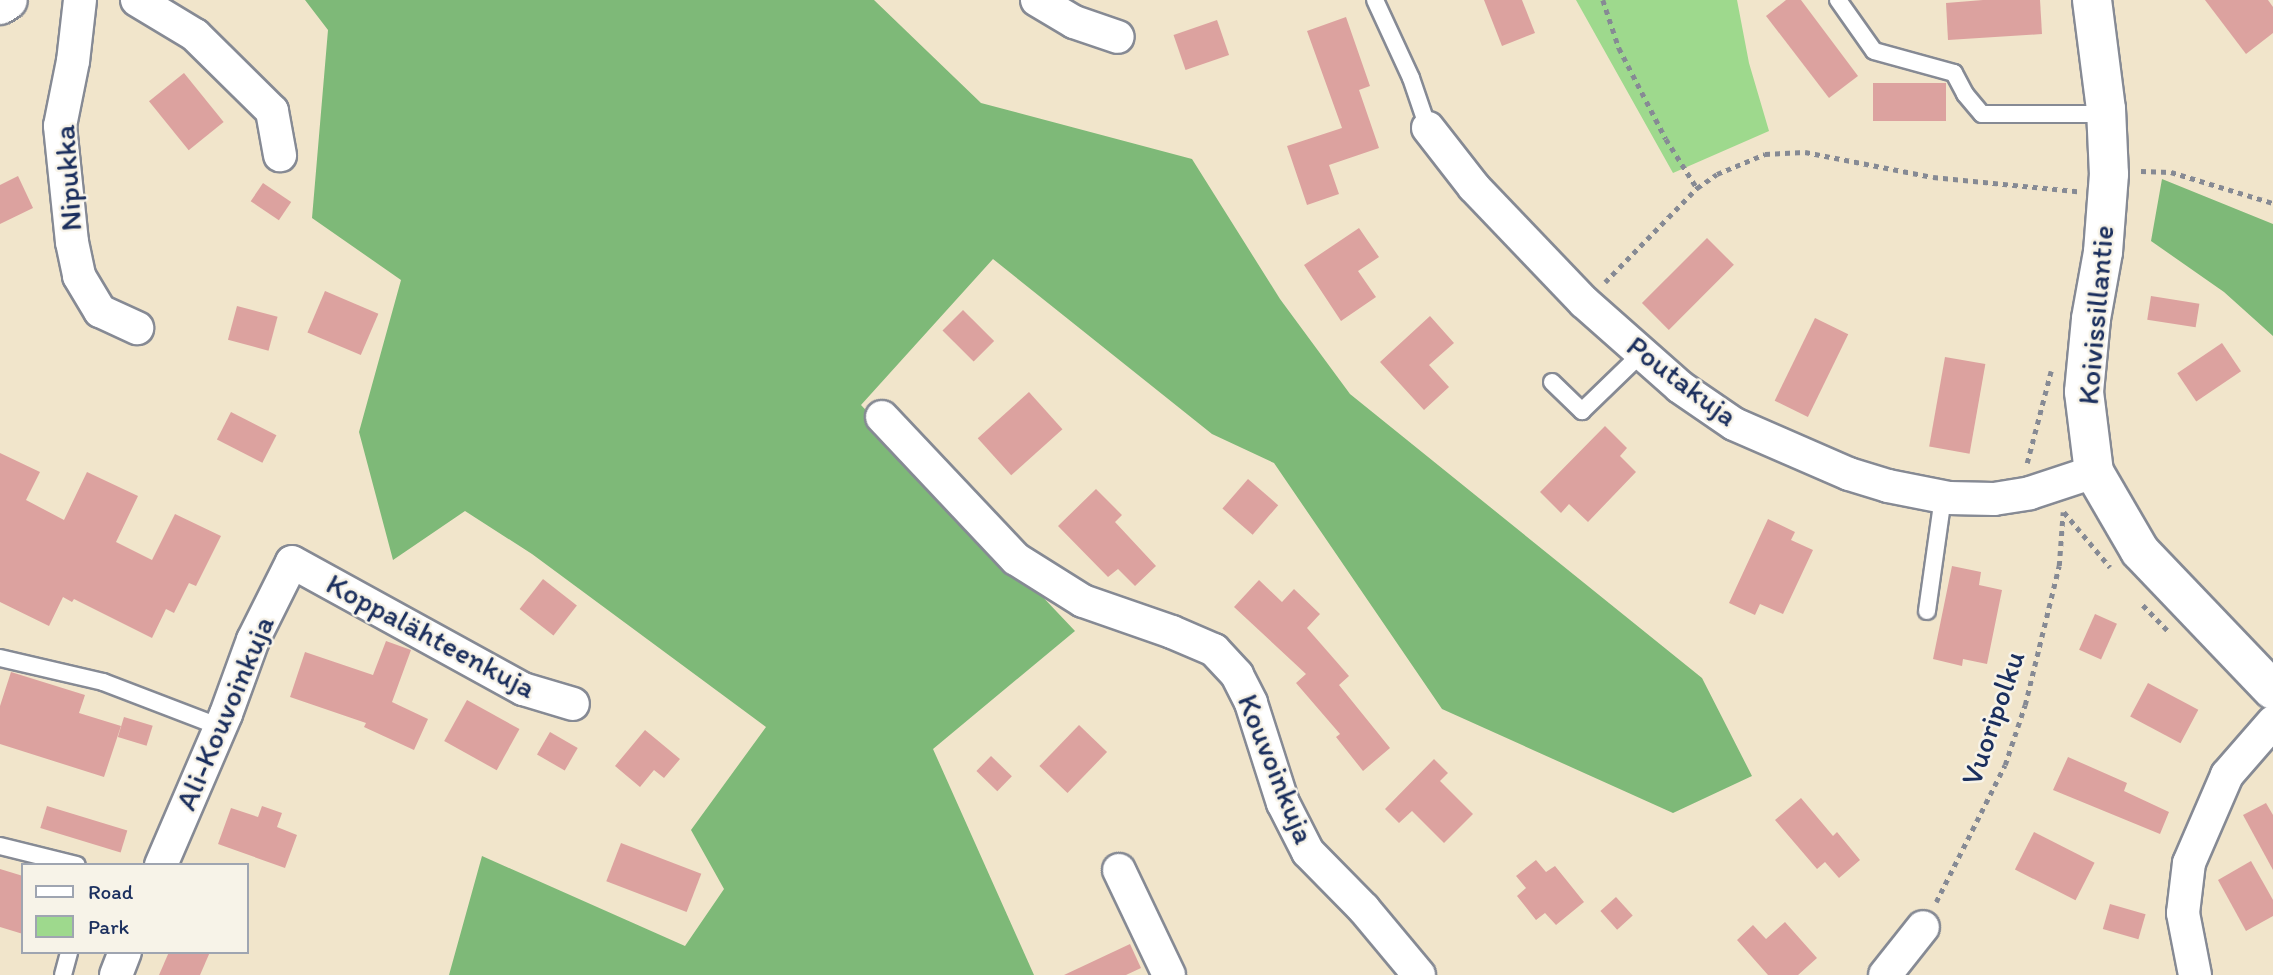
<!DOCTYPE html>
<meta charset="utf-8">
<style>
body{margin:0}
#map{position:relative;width:2273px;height:975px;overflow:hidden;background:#f1e5cb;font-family:Itim,sans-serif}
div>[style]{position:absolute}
.green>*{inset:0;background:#9ed98d}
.forest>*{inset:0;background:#7eb978}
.building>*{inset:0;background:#dca29f;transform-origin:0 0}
.path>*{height:4.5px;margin-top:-2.25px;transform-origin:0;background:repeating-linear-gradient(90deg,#868a94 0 5px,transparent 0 10px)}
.roads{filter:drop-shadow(2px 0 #868a94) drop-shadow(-2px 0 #868a94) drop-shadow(0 2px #868a94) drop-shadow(0 -2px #868a94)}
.service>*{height:16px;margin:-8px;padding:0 8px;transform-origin:8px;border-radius:8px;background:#fff}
.minor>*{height:32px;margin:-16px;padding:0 16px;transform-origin:16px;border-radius:16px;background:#fff}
.tertiary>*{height:38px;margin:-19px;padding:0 19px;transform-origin:19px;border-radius:19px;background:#fff}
span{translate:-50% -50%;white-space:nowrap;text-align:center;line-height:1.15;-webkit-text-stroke:5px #f7f3e8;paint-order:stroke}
.street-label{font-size:30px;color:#1b2f5e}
.legend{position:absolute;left:21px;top:863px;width:228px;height:91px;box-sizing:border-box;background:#f7f3e8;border:2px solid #9fa5b1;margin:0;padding:9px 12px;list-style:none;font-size:21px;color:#1b2f5e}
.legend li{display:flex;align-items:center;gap:14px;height:35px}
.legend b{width:35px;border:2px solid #9fa5b1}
</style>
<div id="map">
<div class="green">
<div style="clip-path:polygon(1576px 0,1737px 0,1749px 63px,1769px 131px,1673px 173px)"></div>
</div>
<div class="forest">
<div style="clip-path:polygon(305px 0,874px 0,981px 103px,1192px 159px,1280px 299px,1350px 394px,1702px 678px,1752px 776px,1673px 813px,1442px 709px,1274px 463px,1212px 434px,993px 259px,861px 405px,1075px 631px,933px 749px,1034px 975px,449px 975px,482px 856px,685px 946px,724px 889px,691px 830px,766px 727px,532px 554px,465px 511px,393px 560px,359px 432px,401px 280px,312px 218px,328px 30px)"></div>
<div style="clip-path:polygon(2162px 179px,2273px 224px,2273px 336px,2224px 292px,2151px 241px)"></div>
</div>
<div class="building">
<div style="clip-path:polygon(1484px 0,1522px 0,1535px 33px,1502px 46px)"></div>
<div style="clip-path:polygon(1786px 0,1801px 0,1858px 76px,1829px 98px,1766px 16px)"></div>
<div style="clip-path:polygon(1983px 0,2040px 0,2042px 34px,1948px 40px,1946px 3px)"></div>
<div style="clip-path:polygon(2205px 0,2268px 0,2273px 7px,2273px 33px,2246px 54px)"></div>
<div style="clip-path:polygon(1346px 17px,1370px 86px,1359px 90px,1379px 148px,1329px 165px,1339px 194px,1307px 205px,1287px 146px,1342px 128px,1307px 31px)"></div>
<div style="left:1217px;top:20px;width:37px;height:46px;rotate:71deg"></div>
<div style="left:184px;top:73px;width:63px;height:45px;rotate:51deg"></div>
<div style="left:1873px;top:83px;width:73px;height:38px"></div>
<div style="clip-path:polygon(18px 176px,33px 208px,0 224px,0 185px)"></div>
<div style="left:263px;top:183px;width:34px;height:22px;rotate:34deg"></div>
<div style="clip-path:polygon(1359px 228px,1379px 257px,1358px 271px,1376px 297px,1341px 321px,1304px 265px)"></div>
<div style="left:1707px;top:238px;width:38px;height:92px;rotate:45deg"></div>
<div style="left:325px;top:291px;width:58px;height:45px;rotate:23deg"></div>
<div style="left:2151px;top:296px;width:49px;height:24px;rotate:9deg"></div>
<div style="left:237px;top:306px;width:42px;height:35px;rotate:15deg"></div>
<div style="left:963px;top:310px;width:44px;height:29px;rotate:45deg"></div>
<div style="clip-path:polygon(1430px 316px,1454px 343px,1429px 365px,1449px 387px,1424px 410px,1380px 362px)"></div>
<div style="left:1815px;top:318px;width:37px;height:92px;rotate:26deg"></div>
<div style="left:2222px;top:343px;width:34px;height:54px;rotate:56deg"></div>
<div style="left:1945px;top:357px;width:41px;height:91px;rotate:10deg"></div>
<div style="left:1029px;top:392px;width:50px;height:69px;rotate:48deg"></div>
<div style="left:231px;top:412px;width:51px;height:31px;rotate:27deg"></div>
<div style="clip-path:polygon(1605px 426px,1627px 448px,1620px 456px,1636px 472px,1588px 522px,1569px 504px,1561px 513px,1540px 492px)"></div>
<div style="clip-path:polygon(0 453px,40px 472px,26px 500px,64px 520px,87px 472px,138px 496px,116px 542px,152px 560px,175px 514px,221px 536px,196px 586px,189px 583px,174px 613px,166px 609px,152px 638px,74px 599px,72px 602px,63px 597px,49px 626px,0 602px)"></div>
<div style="left:1248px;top:479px;width:40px;height:39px;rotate:41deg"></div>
<div style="clip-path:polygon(1096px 489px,1122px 515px,1115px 522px,1156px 566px,1135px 586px,1118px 569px,1108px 577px,1058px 526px)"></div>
<div style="clip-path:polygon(1768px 519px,1795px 532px,1791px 540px,1813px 550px,1783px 614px,1760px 604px,1755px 615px,1729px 603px)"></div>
<div style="clip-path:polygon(1952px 566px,1981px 572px,1979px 585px,2002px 590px,1987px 664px,1963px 659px,1962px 666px,1933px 659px)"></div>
<div style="left:543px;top:579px;width:43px;height:38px;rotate:38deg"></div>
<div style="clip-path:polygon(1259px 580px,1282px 602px,1294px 589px,1320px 614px,1307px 628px,1349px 676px,1339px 685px,1390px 748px,1363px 771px,1336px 737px,1340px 734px,1296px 683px,1306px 674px,1234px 607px)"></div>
<div style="left:2095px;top:614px;width:24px;height:39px;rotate:24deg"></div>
<div style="clip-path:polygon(386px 641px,411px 650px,392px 702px,428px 719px,414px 750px,364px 727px,366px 723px,290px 697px,305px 652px,373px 675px)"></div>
<div style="clip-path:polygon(11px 672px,85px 695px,79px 713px,121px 726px,104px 777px,0 744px,0 706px)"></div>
<div style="left:2148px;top:683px;width:57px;height:38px;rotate:28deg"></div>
<div style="left:467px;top:700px;width:60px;height:47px;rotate:29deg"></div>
<div style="left:124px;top:717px;width:30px;height:21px;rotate:17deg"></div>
<div style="left:1079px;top:725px;width:39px;height:57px;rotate:44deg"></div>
<div style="clip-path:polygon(645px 730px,680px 759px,664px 778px,654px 770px,640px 787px,615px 766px)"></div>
<div style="left:550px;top:732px;width:32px;height:26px;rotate:30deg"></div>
<div style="left:991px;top:756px;width:29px;height:21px;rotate:44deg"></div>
<div style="clip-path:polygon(2068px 757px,2127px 783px,2124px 791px,2169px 812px,2160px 834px,2053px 790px)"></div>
<div style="clip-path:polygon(1434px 759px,1448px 773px,1440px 781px,1473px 814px,1444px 843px,1412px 811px,1399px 823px,1385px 809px)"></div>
<div style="clip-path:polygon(1801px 798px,1833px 836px,1837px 832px,1860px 860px,1839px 878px,1825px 862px,1817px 869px,1775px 820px)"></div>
<div style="clip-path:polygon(2266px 803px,2273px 815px,2273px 870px,2243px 815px)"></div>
<div style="left:47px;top:806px;width:84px;height:23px;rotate:17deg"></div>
<div style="clip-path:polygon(262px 806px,282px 813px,277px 827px,297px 835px,285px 868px,218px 844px,231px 808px,258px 817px)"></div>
<div style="left:2034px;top:832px;width:68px;height:42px;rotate:27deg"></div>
<div style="left:621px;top:843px;width:86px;height:41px;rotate:21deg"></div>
<div style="clip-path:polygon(1536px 860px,1546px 872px,1555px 866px,1584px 902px,1556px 925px,1545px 913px,1536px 920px,1517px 896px,1526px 888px,1516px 876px)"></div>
<div style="clip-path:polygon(2251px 861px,2273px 900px,2273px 916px,2246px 931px,2218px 880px)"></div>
<div style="clip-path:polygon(0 869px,23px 876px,23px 934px,0 927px)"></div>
<div style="left:1616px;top:897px;width:25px;height:21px;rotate:48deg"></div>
<div style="left:2110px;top:904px;width:37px;height:26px;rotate:16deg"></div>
<div style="clip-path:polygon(1785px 922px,1817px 958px,1798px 975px,1768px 975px,1737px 940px,1753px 925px,1766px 939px)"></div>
<div style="clip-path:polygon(1130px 944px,1141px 968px,1126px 975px,1064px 975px)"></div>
<div style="clip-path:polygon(169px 952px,210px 952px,200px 975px,159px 975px)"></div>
</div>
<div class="path">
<div style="left:1603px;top:0;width:51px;rotate:71.6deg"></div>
<div style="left:1619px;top:48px;width:102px;rotate:62.7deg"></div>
<div style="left:1666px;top:139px;width:58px;rotate:57.7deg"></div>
<div style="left:2141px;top:171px;width:30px;rotate:2deg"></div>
<div style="left:2171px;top:172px;width:107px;rotate:16.9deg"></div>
<div style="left:1605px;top:282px;width:132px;rotate:-45.6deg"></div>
<div style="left:1697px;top:188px;width:24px;rotate:-35deg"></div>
<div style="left:1717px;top:174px;width:52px;rotate:-22.6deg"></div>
<div style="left:1765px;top:154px;width:40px;rotate:-2.9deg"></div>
<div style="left:1805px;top:152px;width:130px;rotate:11.1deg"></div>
<div style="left:1933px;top:177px;width:145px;rotate:5.6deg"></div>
<div style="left:2027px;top:463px;width:95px;rotate:-75.4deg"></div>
<div style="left:2064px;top:512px;width:72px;rotate:50.1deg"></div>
<div style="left:2143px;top:605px;width:37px;rotate:46deg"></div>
<div style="left:1936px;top:902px;width:153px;rotate:-63.3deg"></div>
<div style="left:2005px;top:765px;width:63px;rotate:-71.6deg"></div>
<div style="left:2025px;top:705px;width:143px;rotate:-76.3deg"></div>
<div style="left:2059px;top:566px;width:54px;rotate:-85.8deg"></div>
</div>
<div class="roads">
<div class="service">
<div style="left:1375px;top:0;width:86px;rotate:65.2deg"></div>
<div style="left:1411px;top:78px;width:53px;rotate:71.2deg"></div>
<div style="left:1838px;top:0;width:62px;rotate:54.8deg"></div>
<div style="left:1874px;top:51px;width:83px;rotate:15.4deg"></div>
<div style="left:1954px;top:73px;width:24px;rotate:62deg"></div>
<div style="left:1965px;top:94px;width:26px;rotate:50deg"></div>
<div style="left:1982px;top:114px;width:124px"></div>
<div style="left:1552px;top:382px;width:42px;rotate:44deg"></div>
<div style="left:1582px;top:411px;width:83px;rotate:-44deg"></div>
<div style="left:1927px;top:611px;width:115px;rotate:-82deg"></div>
<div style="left:0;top:658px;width:106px;rotate:13.1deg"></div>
<div style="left:103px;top:682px;width:125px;rotate:21deg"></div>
<div style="left:0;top:846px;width:79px;rotate:13.9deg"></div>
<div style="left:63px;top:975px;width:24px;rotate:-75deg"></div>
</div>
<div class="minor">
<div style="left:80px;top:0;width:61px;rotate:96.5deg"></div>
<div style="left:73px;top:61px;width:66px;rotate:101.3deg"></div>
<div style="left:60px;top:126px;width:117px;rotate:84.1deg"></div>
<div style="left:72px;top:242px;width:35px;rotate:78deg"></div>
<div style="left:79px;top:276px;width:41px;rotate:59deg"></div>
<div style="left:100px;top:311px;width:41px;rotate:24.7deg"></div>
<div style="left:137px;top:0;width:68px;rotate:31.1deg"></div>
<div style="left:195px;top:35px;width:108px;rotate:44.6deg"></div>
<div style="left:272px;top:111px;width:45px;rotate:79.7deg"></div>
<div style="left:1037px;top:0;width:43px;rotate:30.7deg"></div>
<div style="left:1074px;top:22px;width:46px;rotate:18.8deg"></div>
<div style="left:1428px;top:128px;width:75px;rotate:52.1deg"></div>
<div style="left:1474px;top:187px;width:159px;rotate:46.3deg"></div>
<div style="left:1584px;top:302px;width:128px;rotate:41.5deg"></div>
<div style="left:1680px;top:387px;width:65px;rotate:34.4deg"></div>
<div style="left:1734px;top:424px;width:125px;rotate:23.5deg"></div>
<div style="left:1849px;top:474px;width:41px;rotate:17.1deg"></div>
<div style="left:1888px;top:486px;width:62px;rotate:11.1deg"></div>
<div style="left:1949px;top:498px;width:45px;rotate:1.3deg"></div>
<div style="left:1994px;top:499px;width:36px;rotate:-9deg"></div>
<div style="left:2030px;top:493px;width:67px;rotate:-18.2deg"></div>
<div style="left:882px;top:417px;width:195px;rotate:46.7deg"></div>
<div style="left:1016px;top:559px;width:79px;rotate:32.1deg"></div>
<div style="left:1083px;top:601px;width:94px;rotate:19.2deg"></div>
<div style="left:1172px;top:632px;width:46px;rotate:23.2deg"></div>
<div style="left:1214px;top:650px;width:34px;rotate:47deg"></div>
<div style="left:1237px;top:675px;width:31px;rotate:63deg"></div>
<div style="left:1251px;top:703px;width:105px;rotate:72.3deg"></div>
<div style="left:1283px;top:803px;width:55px;rotate:63deg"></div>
<div style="left:1308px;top:852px;width:80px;rotate:45.5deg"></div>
<div style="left:1364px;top:909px;width:86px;rotate:50.2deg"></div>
<div style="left:161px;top:865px;width:164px;rotate:-66.7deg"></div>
<div style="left:226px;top:714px;width:79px;rotate:-70deg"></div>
<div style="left:253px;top:640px;width:87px;rotate:-63.4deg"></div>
<div style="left:292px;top:562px;width:264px;rotate:28.8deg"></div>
<div style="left:523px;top:689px;width:52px;rotate:16.7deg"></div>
<div style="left:1119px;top:870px;width:116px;rotate:64.5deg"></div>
<div style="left:116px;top:975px;width:25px;rotate:-69deg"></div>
<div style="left:1885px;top:975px;width:61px;rotate:-51.6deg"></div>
<div style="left:2195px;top:975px;width:63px;rotate:-101deg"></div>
<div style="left:2183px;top:913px;width:50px;rotate:-83.2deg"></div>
<div style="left:2189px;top:863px;width:96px;rotate:-66.6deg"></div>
<div style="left:2227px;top:775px;width:70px;rotate:-49deg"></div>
</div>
<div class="tertiary">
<div style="left:2092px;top:0;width:110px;rotate:82.7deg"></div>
<div style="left:2106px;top:109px;width:65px;rotate:87.4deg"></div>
<div style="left:2109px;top:174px;width:78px;rotate:94.4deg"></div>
<div style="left:2103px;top:252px;width:68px;rotate:100.2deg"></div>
<div style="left:2091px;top:319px;width:73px;rotate:95.5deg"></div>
<div style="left:2084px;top:392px;width:81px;rotate:82.9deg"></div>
<div style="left:2094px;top:472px;width:91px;rotate:59.8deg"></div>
<div style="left:2140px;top:551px;width:192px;rotate:46.3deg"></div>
<div style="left:0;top:5px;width:9px;rotate:-32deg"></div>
</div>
</div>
<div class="street-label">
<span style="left:68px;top:178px;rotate:-94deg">Nipukka</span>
<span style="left:2096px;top:315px;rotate:-85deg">Koivissillantie</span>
<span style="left:1682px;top:381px;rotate:37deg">Poutakuja</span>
<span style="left:431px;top:636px;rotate:28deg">Koppalähteenkuja</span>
<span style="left:225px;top:713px;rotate:-67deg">Ali-Kouvoinkuja</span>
<span style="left:1993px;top:718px;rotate:-71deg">Vuoripolku</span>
<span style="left:1276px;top:769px;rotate:68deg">Kouvoinkuja</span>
</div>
<ul class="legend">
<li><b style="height:9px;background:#fff"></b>Road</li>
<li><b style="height:19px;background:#9ed98d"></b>Park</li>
</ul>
</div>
